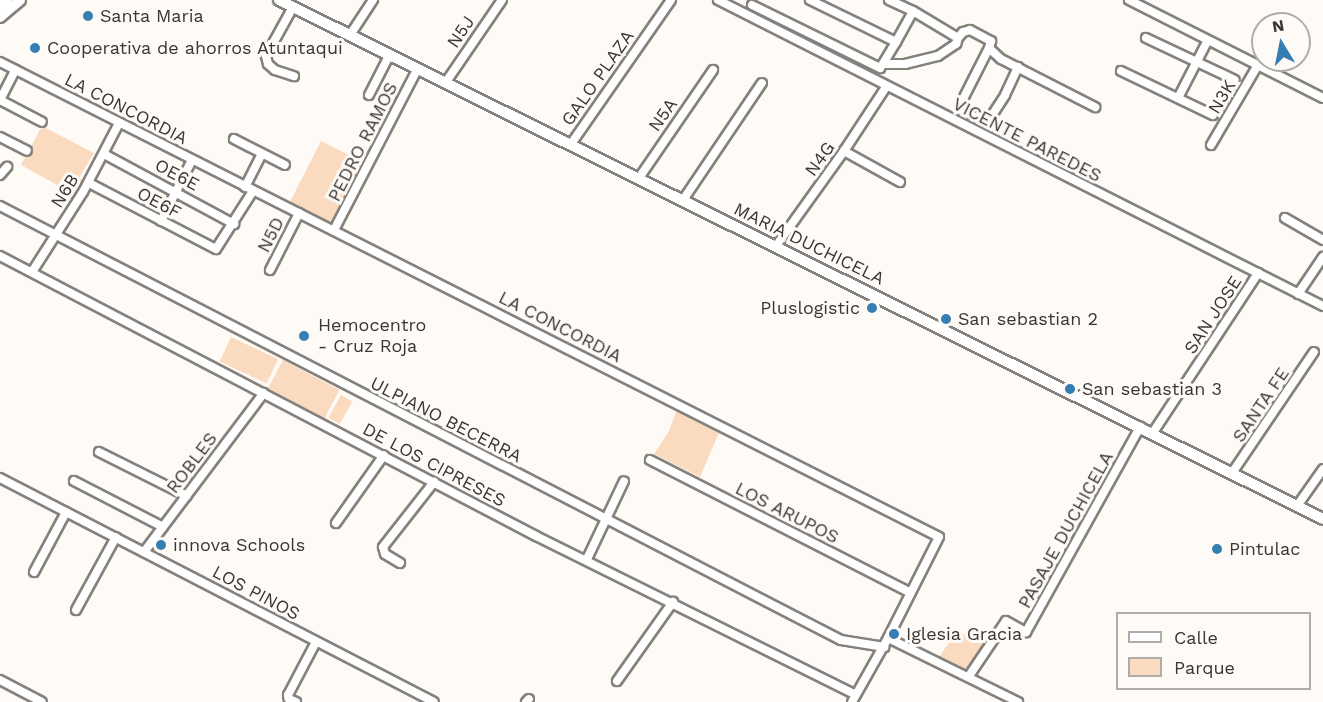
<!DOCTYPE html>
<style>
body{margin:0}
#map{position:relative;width:1323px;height:702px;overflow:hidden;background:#fefbf7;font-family:"Work Sans",sans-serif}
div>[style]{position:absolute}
.green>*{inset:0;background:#fbdbc0;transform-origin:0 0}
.roads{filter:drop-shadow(2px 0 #85817d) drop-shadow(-2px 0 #85817d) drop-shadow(0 2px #85817d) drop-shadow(0 -2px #85817d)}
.minor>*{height:8px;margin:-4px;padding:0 4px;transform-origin:4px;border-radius:4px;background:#fff}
.secondary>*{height:10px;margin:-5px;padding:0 5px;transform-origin:5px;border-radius:5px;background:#fff}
.dots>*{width:16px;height:16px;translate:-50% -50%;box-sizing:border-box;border:3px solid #fefbf7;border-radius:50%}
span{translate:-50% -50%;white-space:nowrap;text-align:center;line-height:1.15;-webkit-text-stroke:6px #fefbf7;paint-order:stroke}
.poi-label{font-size:18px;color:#393736}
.left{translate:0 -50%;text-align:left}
.right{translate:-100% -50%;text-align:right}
.street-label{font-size:18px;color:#393736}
.legend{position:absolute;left:1116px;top:612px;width:195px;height:78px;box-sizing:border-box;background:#fefbf7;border:2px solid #afadaa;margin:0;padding:8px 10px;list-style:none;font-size:18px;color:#393736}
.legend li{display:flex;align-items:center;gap:12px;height:30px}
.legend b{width:30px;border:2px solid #afadaa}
.north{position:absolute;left:1251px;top:12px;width:60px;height:60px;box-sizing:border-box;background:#fefbf7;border:2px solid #afadaa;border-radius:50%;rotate:350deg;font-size:16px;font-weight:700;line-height:24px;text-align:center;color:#393736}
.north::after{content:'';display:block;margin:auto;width:21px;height:27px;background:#357eb2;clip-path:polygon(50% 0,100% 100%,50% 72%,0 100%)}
</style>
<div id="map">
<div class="green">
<div style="clip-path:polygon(42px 126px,94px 153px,79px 178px,85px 182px,77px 196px,21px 165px)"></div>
<div style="left:321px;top:141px;width:47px;height:68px;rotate:27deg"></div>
<div style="left:231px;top:337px;width:52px;height:27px;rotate:25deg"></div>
<div style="left:283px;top:360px;width:64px;height:32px;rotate:28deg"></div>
<div style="left:341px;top:395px;width:13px;height:26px;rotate:29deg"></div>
<div style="clip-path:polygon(677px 409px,719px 433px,700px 477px,654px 454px,669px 431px)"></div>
<div style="clip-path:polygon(957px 631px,984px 644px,967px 674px,937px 660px)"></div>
</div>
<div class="roads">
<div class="minor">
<div style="left:718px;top:0;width:678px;rotate:26.83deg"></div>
<div style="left:810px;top:0;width:96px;rotate:26deg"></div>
<div style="left:896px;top:42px;width:35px;rotate:-61deg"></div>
<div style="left:913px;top:11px;width:52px;rotate:31deg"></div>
<div style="left:958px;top:38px;width:8px;rotate:-50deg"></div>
<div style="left:963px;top:32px;width:7px;rotate:-16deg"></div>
<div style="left:970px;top:30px;width:24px;rotate:28deg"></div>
<div style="left:991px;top:41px;width:7px;rotate:106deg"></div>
<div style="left:989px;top:48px;width:16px;rotate:43deg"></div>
<div style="left:1001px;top:59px;width:106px;rotate:27.1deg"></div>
<div style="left:889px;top:0;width:26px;rotate:25deg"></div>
<div style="left:1129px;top:0;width:217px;rotate:26.8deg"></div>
<div style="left:752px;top:5px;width:143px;rotate:26.2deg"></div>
<div style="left:293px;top:7px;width:56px;rotate:118.9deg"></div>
<div style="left:266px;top:56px;width:8px;rotate:76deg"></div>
<div style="left:268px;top:64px;width:9px;rotate:41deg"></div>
<div style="left:275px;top:70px;width:20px;rotate:18deg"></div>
<div style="left:350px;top:35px;width:42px;rotate:-56.7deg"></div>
<div style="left:1146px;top:38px;width:98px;rotate:25.3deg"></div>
<div style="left:896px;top:42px;width:26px;rotate:121deg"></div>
<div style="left:883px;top:64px;width:22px"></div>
<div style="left:905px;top:64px;width:34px;rotate:-14deg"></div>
<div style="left:938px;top:56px;width:22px;rotate:-34deg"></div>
<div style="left:956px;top:44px;width:6px;rotate:-72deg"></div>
<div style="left:989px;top:48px;width:62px;rotate:117deg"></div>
<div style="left:961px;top:103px;width:7px;rotate:90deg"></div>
<div style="left:961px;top:110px;width:29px;rotate:27deg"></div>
<div style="left:987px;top:123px;width:33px;rotate:-57deg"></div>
<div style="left:1005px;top:95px;width:31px;rotate:-65deg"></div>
<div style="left:0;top:62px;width:1052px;rotate:26.83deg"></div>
<div style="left:939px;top:537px;width:113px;rotate:116.8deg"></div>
<div style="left:888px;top:638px;width:73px;rotate:119.4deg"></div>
<div style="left:1121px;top:71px;width:102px;rotate:25.6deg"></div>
<div style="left:446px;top:82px;width:99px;rotate:-55.7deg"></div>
<div style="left:369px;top:95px;width:46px;rotate:-62.9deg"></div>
<div style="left:1178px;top:98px;width:65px;rotate:-62.7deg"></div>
<div style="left:0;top:100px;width:47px;rotate:27.6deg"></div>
<div style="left:0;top:100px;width:34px;rotate:-63deg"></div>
<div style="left:0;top:137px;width:30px;rotate:27deg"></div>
<div style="left:234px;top:139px;width:57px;rotate:27deg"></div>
<div style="left:571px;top:144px;width:175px;rotate:-55.2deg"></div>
<div style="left:1211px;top:145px;width:93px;rotate:-59.6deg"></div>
<div style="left:844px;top:151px;width:64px;rotate:29deg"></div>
<div style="left:104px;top:154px;width:148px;rotate:28.3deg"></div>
<div style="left:0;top:175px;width:11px;rotate:-49deg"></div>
<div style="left:639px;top:178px;width:131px;rotate:-55.6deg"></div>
<div style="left:89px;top:183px;width:143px;rotate:27.5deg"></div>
<div style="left:216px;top:249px;width:69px;rotate:-57.5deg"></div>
<div style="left:245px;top:187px;width:37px;rotate:-63deg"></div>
<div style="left:683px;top:200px;width:141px;rotate:-56deg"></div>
<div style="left:0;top:206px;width:946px;rotate:27.3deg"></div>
<div style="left:841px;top:640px;width:44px;rotate:9.2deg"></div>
<div style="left:1285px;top:218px;width:44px;rotate:30.1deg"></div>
<div style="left:161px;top:221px;width:68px;rotate:-63.1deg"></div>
<div style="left:334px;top:230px;width:182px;rotate:-62.6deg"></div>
<div style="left:776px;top:246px;width:117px;rotate:-54.4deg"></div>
<div style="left:844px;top:151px;width:77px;rotate:-56.7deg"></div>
<div style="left:0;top:256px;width:605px;rotate:27.58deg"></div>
<div style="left:536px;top:536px;width:357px;rotate:26.4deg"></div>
<div style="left:270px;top:270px;width:64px;rotate:-63deg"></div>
<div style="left:32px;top:272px;width:95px;rotate:-57.5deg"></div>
<div style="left:83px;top:192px;width:78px;rotate:-62.4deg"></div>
<div style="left:1298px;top:294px;width:45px;rotate:-56deg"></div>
<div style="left:1152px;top:434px;width:193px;rotate:-56.6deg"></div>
<div style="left:99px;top:452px;width:98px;rotate:26.6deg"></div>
<div style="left:650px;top:460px;width:291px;rotate:27deg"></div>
<div style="left:1232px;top:473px;width:146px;rotate:-55.9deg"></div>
<div style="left:0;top:478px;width:488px;rotate:27.3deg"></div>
<div style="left:74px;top:481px;width:100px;rotate:27.3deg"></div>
<div style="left:1297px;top:506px;width:45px;rotate:-54.9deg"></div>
<div style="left:336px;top:523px;width:83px;rotate:-54.8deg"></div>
<div style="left:144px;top:552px;width:199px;rotate:-53deg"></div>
<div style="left:587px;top:559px;width:86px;rotate:-64.6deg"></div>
<div style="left:400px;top:563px;width:17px;rotate:-149deg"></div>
<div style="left:385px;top:554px;width:7px;rotate:-106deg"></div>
<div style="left:383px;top:547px;width:83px;rotate:-51.9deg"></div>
<div style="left:34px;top:572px;width:68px;rotate:-61.9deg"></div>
<div style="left:76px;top:610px;width:83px;rotate:-61.3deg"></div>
<div style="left:888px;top:638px;width:145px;rotate:26.2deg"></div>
<div style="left:969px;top:676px;width:66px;rotate:-56.1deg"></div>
<div style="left:1006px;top:621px;width:23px;rotate:29deg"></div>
<div style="left:1026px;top:632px;width:235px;rotate:-60.9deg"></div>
<div style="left:0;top:680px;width:47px;rotate:27.6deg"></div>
<div style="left:617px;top:681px;width:97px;rotate:-54.7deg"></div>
<div style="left:296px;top:702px;width:8px;rotate:-157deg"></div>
<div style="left:289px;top:699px;width:4px;rotate:-104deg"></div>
<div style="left:288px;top:695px;width:60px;rotate:-62.2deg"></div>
<div style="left:526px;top:702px;width:4px;rotate:-45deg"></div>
</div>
<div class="secondary">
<div style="left:279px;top:0;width:1166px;rotate:26.43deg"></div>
<div style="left:0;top:6px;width:9px;rotate:-41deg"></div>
<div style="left:0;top:17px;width:26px;rotate:-40deg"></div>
</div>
</div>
<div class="dots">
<div style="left:88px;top:16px;background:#357eb2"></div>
<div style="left:35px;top:48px;background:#357eb2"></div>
<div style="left:872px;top:308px;background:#357eb2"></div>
<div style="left:946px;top:319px;background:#357eb2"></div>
<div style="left:304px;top:336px;background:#357eb2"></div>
<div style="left:1070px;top:389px;background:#357eb2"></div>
<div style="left:161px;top:545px;background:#357eb2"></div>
<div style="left:1217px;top:549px;background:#357eb2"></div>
<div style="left:894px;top:634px;background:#357eb2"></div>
</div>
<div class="poi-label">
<span class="left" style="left:100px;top:16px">Santa Maria</span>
<span class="left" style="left:47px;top:48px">Cooperativa de ahorros Atuntaqui</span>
<span class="right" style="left:860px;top:308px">Pluslogistic</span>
<span class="left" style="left:958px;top:319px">San sebastian 2</span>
<span class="left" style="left:318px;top:336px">Hemocentro<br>- Cruz Roja</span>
<span class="left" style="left:1082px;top:389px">San sebastian 3</span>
<span class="left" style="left:173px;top:545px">innova Schools</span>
<span class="left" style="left:1229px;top:549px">Pintulac</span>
<span class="left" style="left:906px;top:634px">Iglesia Gracia</span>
</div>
<div class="street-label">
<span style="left:461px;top:32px;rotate:-56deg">N5J</span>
<span style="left:598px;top:78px;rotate:-55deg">GALO PLAZA</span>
<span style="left:1222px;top:97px;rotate:-59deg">N3K</span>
<span style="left:126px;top:109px;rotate:27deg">LA CONCORDIA</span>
<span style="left:663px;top:115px;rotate:-55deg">N5A</span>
<span style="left:1027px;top:140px;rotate:27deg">VICENTE PAREDES</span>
<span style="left:363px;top:142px;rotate:-63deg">PEDRO RAMOS</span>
<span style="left:820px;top:159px;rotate:-54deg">N4G</span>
<span style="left:177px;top:175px;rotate:28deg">OE6E</span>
<span style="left:65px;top:191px;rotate:-58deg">N6B</span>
<span style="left:159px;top:203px;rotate:28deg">OE6F</span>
<span style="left:271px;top:235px;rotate:-63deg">N5D</span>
<span style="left:809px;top:244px;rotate:26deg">MARIA DUCHICELA</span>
<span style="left:1213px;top:315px;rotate:-57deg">SAN JOSE</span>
<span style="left:560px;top:327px;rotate:27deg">LA CONCORDIA</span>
<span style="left:1261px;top:405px;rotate:-56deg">SANTA FE</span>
<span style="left:446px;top:420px;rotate:27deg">ULPIANO BECERRA</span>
<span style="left:192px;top:463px;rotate:-53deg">ROBLES</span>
<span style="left:434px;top:465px;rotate:28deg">DE LOS CIPRESES</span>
<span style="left:787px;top:513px;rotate:27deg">LOS ARUPOS</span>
<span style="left:1066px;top:530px;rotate:-61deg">PASAJE DUCHICELA</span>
<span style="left:256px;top:593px;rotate:28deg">LOS PINOS</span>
</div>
<ul class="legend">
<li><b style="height:8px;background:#fff"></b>Calle</li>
<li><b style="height:16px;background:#fbdbc0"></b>Parque</li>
</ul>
<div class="north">N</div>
</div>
